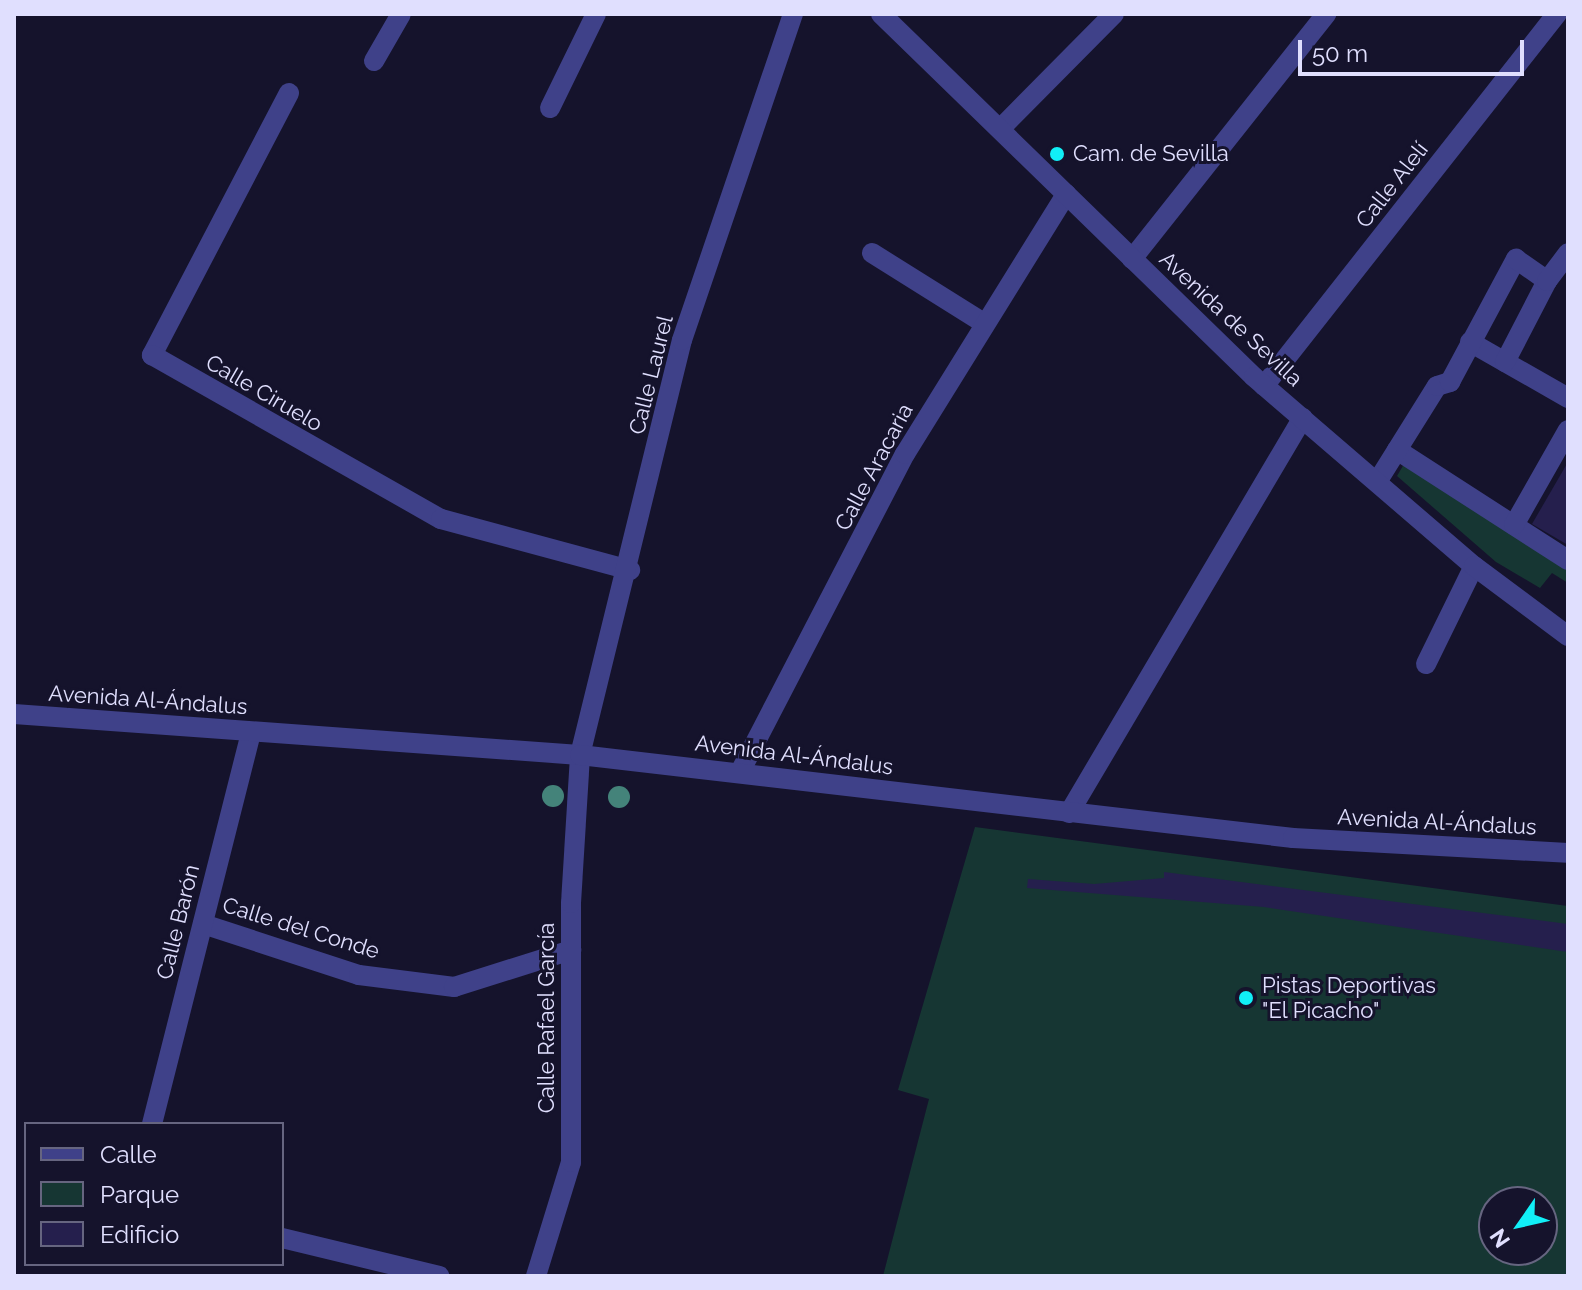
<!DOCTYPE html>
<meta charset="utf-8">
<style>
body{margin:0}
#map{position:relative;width:1582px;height:1290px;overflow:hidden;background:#15132c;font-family:Raleway,sans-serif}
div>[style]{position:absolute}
.green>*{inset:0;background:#163633}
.building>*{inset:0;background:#251f4d}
.pedestrian>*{height:20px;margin:-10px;padding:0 10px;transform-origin:10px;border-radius:10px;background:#3f4189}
.minor>*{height:20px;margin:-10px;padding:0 10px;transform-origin:10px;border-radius:10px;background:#3f4189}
.tertiary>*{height:20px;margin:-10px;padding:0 10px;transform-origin:10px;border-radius:10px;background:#3f4189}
.trees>*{width:22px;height:22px;margin:-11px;border-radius:50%;background:#44837a}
.dots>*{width:22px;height:22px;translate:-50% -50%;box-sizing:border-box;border:4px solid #15132c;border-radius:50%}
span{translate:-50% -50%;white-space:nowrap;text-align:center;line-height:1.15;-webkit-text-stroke:6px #15132c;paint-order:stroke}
.poi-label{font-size:22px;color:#e0dffe}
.left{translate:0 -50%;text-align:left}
.street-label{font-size:22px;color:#e0dffe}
.frame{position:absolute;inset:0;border:16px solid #e0dffe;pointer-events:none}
.legend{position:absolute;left:24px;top:1122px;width:260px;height:144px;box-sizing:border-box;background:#15132c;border:2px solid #666580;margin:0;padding:10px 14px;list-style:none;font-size:24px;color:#e0dffe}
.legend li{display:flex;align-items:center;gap:16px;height:40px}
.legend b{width:40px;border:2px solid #666580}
.north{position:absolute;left:1478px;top:1186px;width:80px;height:80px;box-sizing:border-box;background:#15132c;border:2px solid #666580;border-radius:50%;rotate:236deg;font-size:22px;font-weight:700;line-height:32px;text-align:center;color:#e0dffe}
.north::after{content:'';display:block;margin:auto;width:28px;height:36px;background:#11eff7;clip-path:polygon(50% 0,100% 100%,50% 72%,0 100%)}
.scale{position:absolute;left:1298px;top:40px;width:226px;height:36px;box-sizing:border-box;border:4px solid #e0dffe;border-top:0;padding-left:10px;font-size:24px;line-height:28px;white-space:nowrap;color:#e0dffe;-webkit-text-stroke:6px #15132c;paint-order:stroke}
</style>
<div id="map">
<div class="green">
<div style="clip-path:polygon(1404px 464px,1568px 566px,1568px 583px,1552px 573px,1540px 588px,1496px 562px,1397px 476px)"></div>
<div style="clip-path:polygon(evenodd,975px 827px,1568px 906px,1568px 1276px,883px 1276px,929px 1099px,898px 1090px,975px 827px,1494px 1202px,1542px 1202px,1542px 1250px,1494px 1250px,1494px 1202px)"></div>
</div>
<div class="building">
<div style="clip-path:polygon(1568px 462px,1568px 545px,1532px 524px)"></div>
<div style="clip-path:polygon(1164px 872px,1568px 924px,1568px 952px,1264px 907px,1027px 888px,1028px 879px,1094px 884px,1164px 878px)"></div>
</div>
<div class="pedestrian">
<div style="left:1397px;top:450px;width:203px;rotate:32.8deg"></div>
<div style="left:1377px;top:482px;width:113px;rotate:-58deg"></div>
<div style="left:1437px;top:386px;width:14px;rotate:-17deg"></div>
</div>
<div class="minor">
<div style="left:374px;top:61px;width:54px;rotate:-60.1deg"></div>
<div style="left:289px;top:93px;width:296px;rotate:117.6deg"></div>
<div style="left:152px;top:355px;width:332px;rotate:29.6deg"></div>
<div style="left:441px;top:519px;width:196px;rotate:15.1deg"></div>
<div style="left:550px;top:108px;width:105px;rotate:-63.9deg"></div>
<div style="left:1000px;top:129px;width:162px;rotate:-45.3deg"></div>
<div style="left:872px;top:253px;width:130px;rotate:32.1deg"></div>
<div style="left:1132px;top:259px;width:313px;rotate:-51.6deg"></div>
<div style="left:1470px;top:342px;width:113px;rotate:29.7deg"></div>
<div style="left:1505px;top:362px;width:91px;rotate:-62.6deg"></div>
<div style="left:1450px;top:382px;width:140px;rotate:-61.8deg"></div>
<div style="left:1516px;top:259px;width:38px;rotate:35deg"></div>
<div style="left:1547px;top:281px;width:35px;rotate:-53deg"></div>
<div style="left:1264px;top:386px;width:474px;rotate:-51.8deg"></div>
<div style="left:1514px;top:525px;width:109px;rotate:-60.4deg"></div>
<div style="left:1426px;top:664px;width:109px;rotate:-63.9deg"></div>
<div style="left:740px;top:772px;width:358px;rotate:-62.6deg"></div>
<div style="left:905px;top:454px;width:306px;rotate:-58.2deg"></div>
<div style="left:1069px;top:813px;width:459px;rotate:-59.4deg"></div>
<div style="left:203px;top:924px;width:164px;rotate:18.1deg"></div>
<div style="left:359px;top:975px;width:96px;rotate:7.2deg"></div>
<div style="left:454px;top:987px;width:123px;rotate:-17.5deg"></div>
<div style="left:152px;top:1124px;width:404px;rotate:-75.8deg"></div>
<div style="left:282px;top:1238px;width:162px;rotate:13.6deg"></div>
<div style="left:536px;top:1276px;width:119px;rotate:-72.9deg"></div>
<div style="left:571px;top:1162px;width:259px;rotate:-90deg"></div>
<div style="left:571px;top:903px;width:148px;rotate:-86.5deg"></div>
<div style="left:580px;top:755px;width:427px;rotate:-76.2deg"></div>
<div style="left:682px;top:340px;width:344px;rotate:-71.2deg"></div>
</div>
<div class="tertiary">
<div style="left:881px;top:14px;width:520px;rotate:44.22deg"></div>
<div style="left:1254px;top:377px;width:290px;rotate:40.7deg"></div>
<div style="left:1474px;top:566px;width:117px;rotate:36.7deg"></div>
<div style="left:14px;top:714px;width:567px;rotate:4.14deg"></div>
<div style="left:580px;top:755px;width:718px;rotate:6.64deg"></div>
<div style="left:1293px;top:838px;width:275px;rotate:3.1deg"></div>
</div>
<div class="trees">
<div style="left:553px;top:796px"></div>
<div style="left:619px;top:797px"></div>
</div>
<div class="dots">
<div style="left:1057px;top:154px;background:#11eff7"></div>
<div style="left:1246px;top:998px;background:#11eff7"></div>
</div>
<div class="poi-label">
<span class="left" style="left:1073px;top:154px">Cam. de Sevilla</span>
<span class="left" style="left:1262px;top:998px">Pistas Deportivas<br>"El Picacho"</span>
</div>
<div class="street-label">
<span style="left:1392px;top:185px;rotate:-52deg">Calle Alelí</span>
<span style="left:1231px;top:319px;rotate:43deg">Avenida de Sevilla</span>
<span style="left:651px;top:375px;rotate:-76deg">Calle Laurel</span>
<span style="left:264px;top:393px;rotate:30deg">Calle Ciruelo</span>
<span style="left:874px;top:467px;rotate:-62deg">Calle Aracaria</span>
<span style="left:148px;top:700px;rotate:4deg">Avenida Al-Ándalus</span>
<span style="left:794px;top:755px;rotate:7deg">Avenida Al-Ándalus</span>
<span style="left:1437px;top:822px;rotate:3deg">Avenida Al-Ándalus</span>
<span style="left:178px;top:922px;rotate:-76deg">Calle Barón</span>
<span style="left:301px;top:928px;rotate:17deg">Calle del Conde</span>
<span style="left:547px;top:1018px;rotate:-90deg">Calle Rafael García</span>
</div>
<div class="frame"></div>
<ul class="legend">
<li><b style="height:10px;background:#3f4189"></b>Calle</li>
<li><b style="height:22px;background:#163633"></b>Parque</li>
<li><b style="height:22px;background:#251f4d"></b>Edificio</li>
</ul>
<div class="north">N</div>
<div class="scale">50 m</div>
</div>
